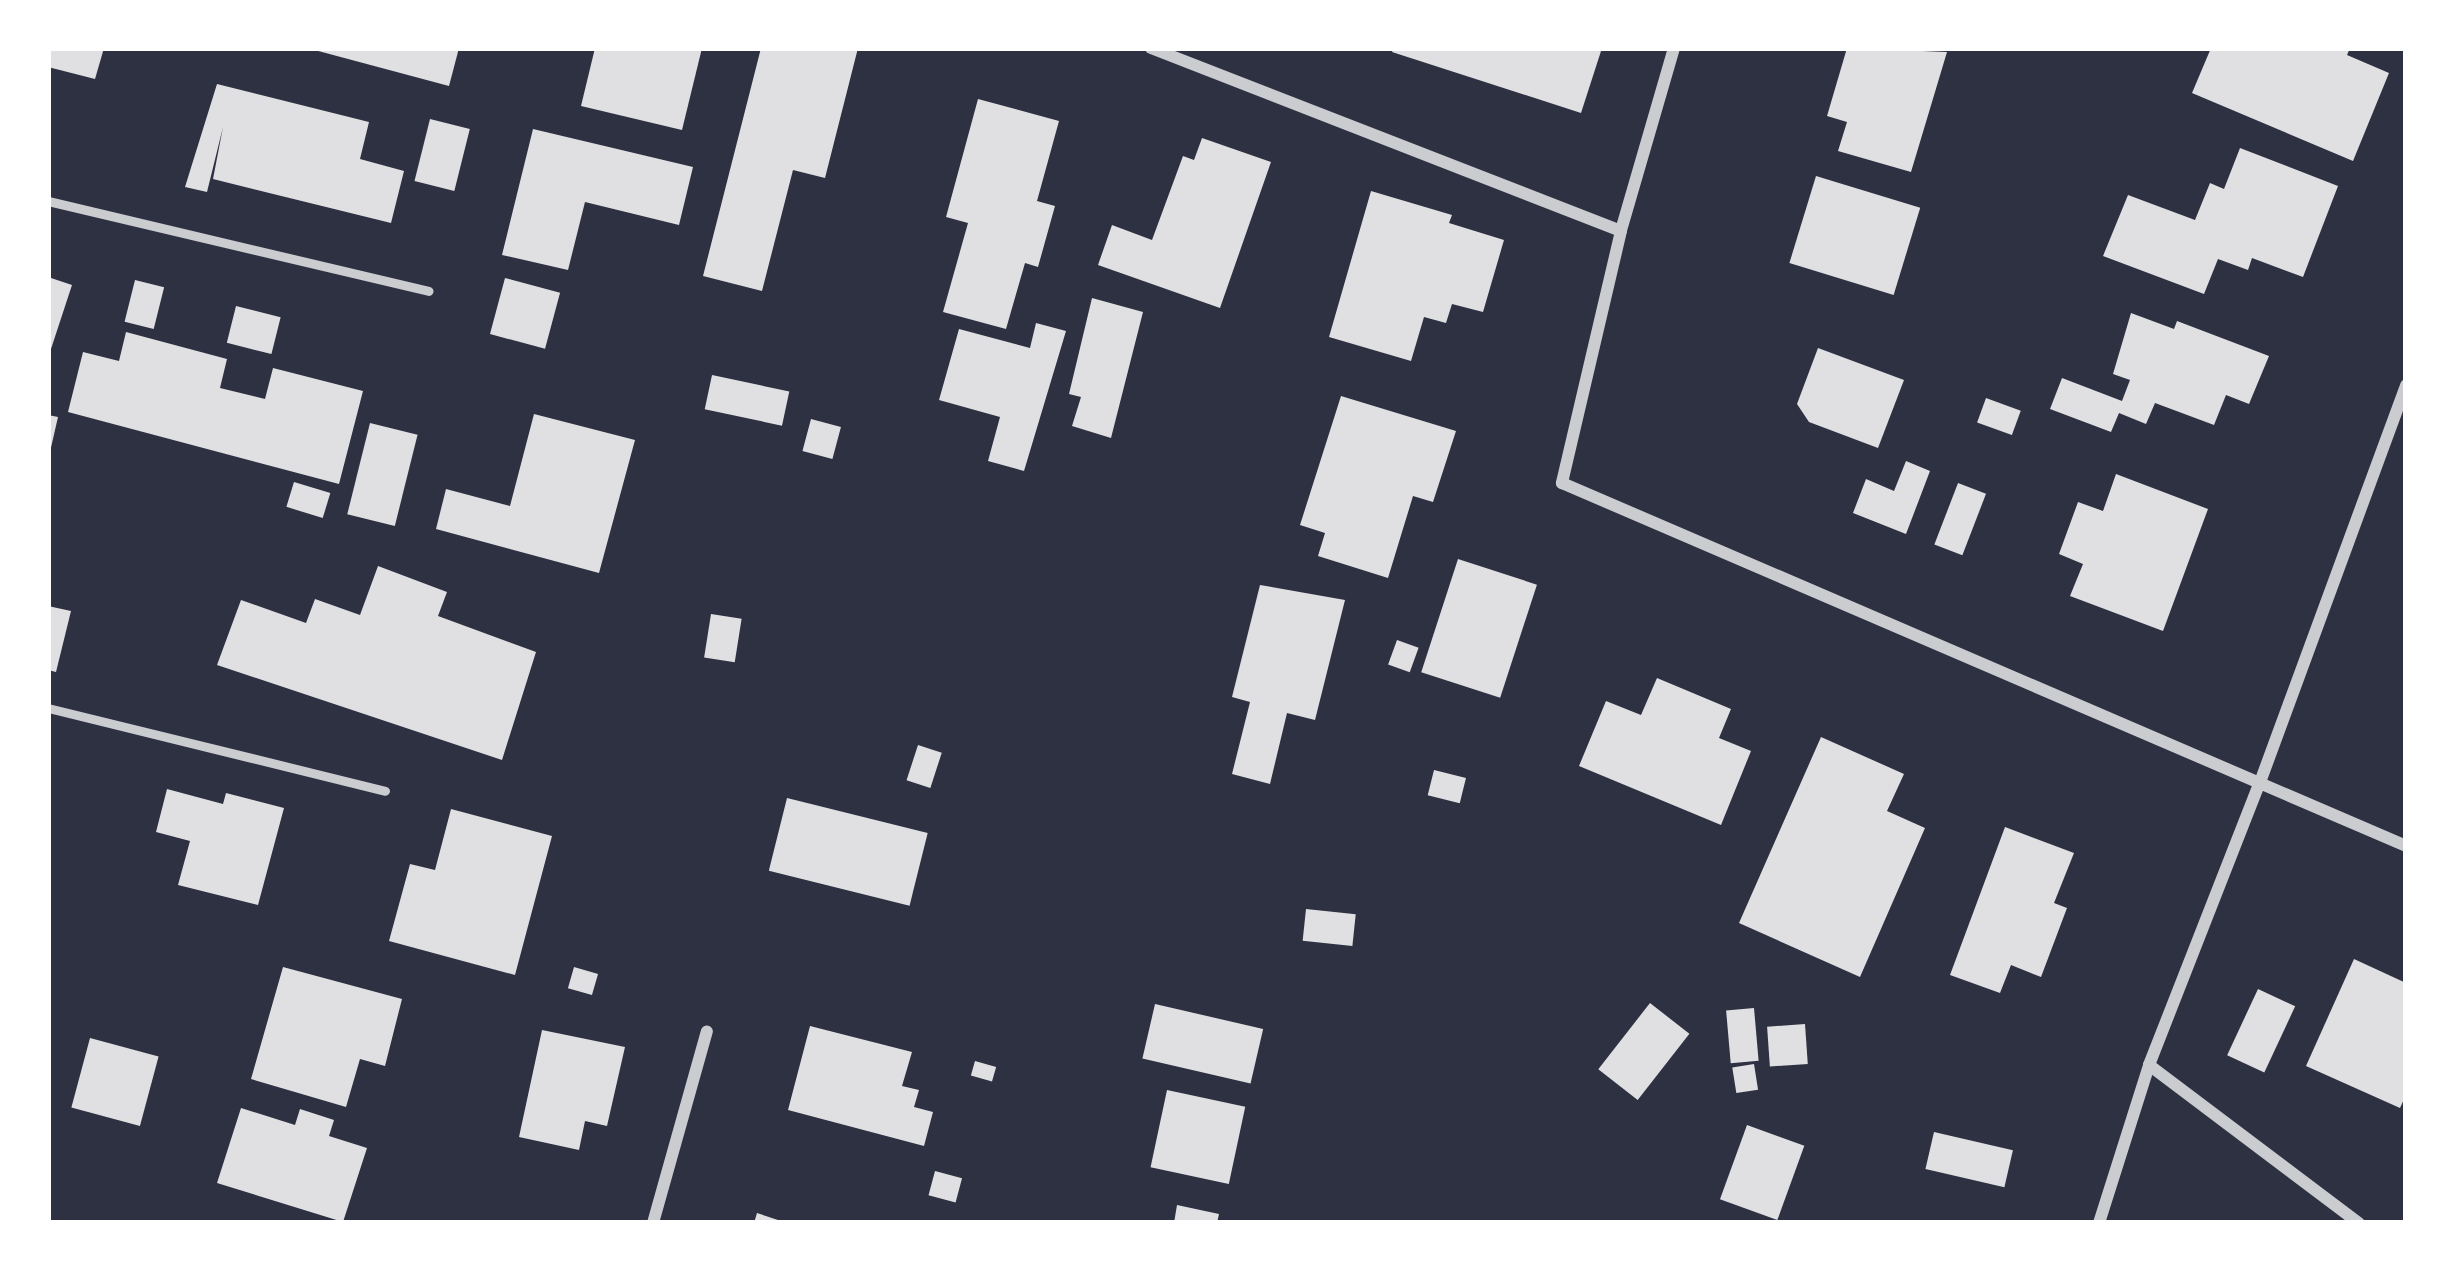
<!DOCTYPE html>
<style>
body{margin:0}
#map{position:relative;width:2454px;height:1271px;overflow:hidden;background:#2d3142;font-family:Rubik,sans-serif}
div>[style]{position:absolute}
.building>*{inset:0;background:#e0e0e3;transform-origin:0 0}
.service>*{height:9px;margin:-4.5px;padding:0 4.5px;transform-origin:4.5px;border-radius:4.5px;background:#caccd0}
.minor>*{height:12px;margin:-6px;padding:0 6px;transform-origin:6px;border-radius:6px;background:#caccd0}
span{translate:-50% -50%;white-space:nowrap;text-align:center;line-height:1.15;-webkit-text-stroke:10px #fff;paint-order:stroke}
.frame{position:absolute;inset:0;border:51px solid #fff;pointer-events:none}
</style>
<div id="map">
<div class="building">
<div style="clip-path:polygon(48px 48px,104px 48px,95px 79px,48px 67px)"></div>
<div style="clip-path:polygon(307px 48px,459px 48px,449px 86px)"></div>
<div style="clip-path:polygon(595px 48px,702px 48px,682px 130px,581px 106px)"></div>
<div style="clip-path:polygon(761px 48px,858px 48px,825px 178px,793px 170px,762px 291px,703px 276px)"></div>
<div style="clip-path:polygon(1394px 48px,1602px 48px,1581px 113px,1392px 52px)"></div>
<div style="clip-path:polygon(1847px 48px,1947px 52px,1911px 172px,1838px 151px,1847px 122px,1827px 116px)"></div>
<div style="clip-path:polygon(2211px 48px,2350px 48px,2347px 55px,2389px 73px,2353px 161px,2192px 93px)"></div>
<div style="clip-path:polygon(217px 84px,369px 122px,360px 159px,404px 171px,391px 223px,213px 179px,223px 127px,207px 192px,185px 187px)"></div>
<div style="clip-path:polygon(978px 99px,1059px 121px,1037px 201px,1055px 206px,1038px 267px,1025px 263px,1006px 329px,943px 312px,968px 223px,946px 217px)"></div>
<div style="left:430px;top:119px;width:41px;height:64px;rotate:14deg"></div>
<div style="clip-path:polygon(533px 129px,693px 167px,679px 225px,585px 202px,568px 270px,502px 255px)"></div>
<div style="clip-path:polygon(1202px 138px,1271px 162px,1220px 308px,1098px 265px,1112px 225px,1152px 240px,1183px 156px,1194px 160px)"></div>
<div style="clip-path:polygon(2240px 148px,2338px 186px,2303px 277px,2252px 258px,2248px 270px,2218px 259px,2204px 294px,2103px 256px,2128px 195px,2195px 220px,2210px 183px,2224px 189px)"></div>
<div style="left:1816px;top:176px;width:109px;height:91px;rotate:17deg"></div>
<div style="clip-path:polygon(1371px 191px,1452px 215px,1449px 223px,1504px 240px,1483px 312px,1452px 304px,1446px 323px,1424px 317px,1411px 361px,1329px 337px)"></div>
<div style="clip-path:polygon(48px 277px,72px 285px,49px 355px,48px 355px)"></div>
<div style="left:505px;top:278px;width:57px;height:58px;rotate:15deg"></div>
<div style="left:135px;top:280px;width:30px;height:43px;rotate:14deg"></div>
<div style="clip-path:polygon(1092px 298px,1143px 312px,1111px 438px,1072px 426px,1081px 397px,1069px 394px)"></div>
<div style="left:236px;top:306px;width:46px;height:38px;rotate:14deg"></div>
<div style="clip-path:polygon(2131px 313px,2174px 329px,2177px 321px,2269px 356px,2249px 404px,2226px 395px,2214px 425px,2155px 403px,2146px 424px,2119px 413px,2111px 432px,2050px 409px,2062px 378px,2122px 401px,2130px 380px,2113px 374px)"></div>
<div style="clip-path:polygon(1036px 323px,1066px 331px,1024px 471px,988px 461px,1000px 417px,939px 400px,959px 329px,1030px 348px)"></div>
<div style="clip-path:polygon(126px 332px,227px 359px,220px 388px,265px 399px,273px 368px,363px 391px,339px 484px,68px 412px,83px 352px,119px 361px)"></div>
<div style="clip-path:polygon(1818px 348px,1904px 380px,1878px 448px,1809px 422px,1797px 404px)"></div>
<div style="left:712px;top:375px;width:79px;height:35px;rotate:12deg"></div>
<div style="clip-path:polygon(1341px 396px,1456px 431px,1433px 502px,1413px 496px,1388px 578px,1318px 556px,1325px 533px,1300px 525px)"></div>
<div style="left:1986px;top:398px;width:37px;height:26px;rotate:20deg"></div>
<div style="clip-path:polygon(534px 414px,635px 440px,599px 573px,436px 529px,446px 489px,510px 506px)"></div>
<div style="clip-path:polygon(48px 415px,58px 417px,50px 452px,48px 452px)"></div>
<div style="left:811px;top:419px;width:31px;height:33px;rotate:15deg"></div>
<div style="left:370px;top:423px;width:49px;height:94px;rotate:14deg"></div>
<div style="clip-path:polygon(1906px 461px,1930px 471px,1906px 534px,1853px 513px,1866px 479px,1894px 491px)"></div>
<div style="clip-path:polygon(2116px 474px,2208px 509px,2163px 631px,2070px 596px,2083px 564px,2059px 554px,2078px 502px,2103px 511px)"></div>
<div style="left:294px;top:482px;width:38px;height:26px;rotate:17deg"></div>
<div style="left:1958px;top:483px;width:30px;height:66px;rotate:21deg"></div>
<div style="left:1458px;top:559px;width:83px;height:119px;rotate:18deg"></div>
<div style="clip-path:polygon(378px 566px,447px 592px,438px 616px,536px 652px,502px 760px,217px 665px,241px 600px,306px 623px,315px 599px,360px 615px)"></div>
<div style="clip-path:polygon(1260px 585px,1345px 600px,1315px 720px,1287px 713px,1270px 784px,1232px 774px,1250px 702px,1232px 697px)"></div>
<div style="clip-path:polygon(48px 606px,71px 611px,56px 672px,48px 670px)"></div>
<div style="left:711px;top:614px;width:31px;height:44px;rotate:9deg"></div>
<div style="left:1397px;top:640px;width:23px;height:26px;rotate:20deg"></div>
<div style="clip-path:polygon(1657px 678px,1731px 709px,1719px 738px,1751px 751px,1721px 825px,1579px 766px,1606px 701px,1641px 715px)"></div>
<div style="clip-path:polygon(1821px 737px,1904px 774px,1887px 811px,1925px 828px,1860px 977px,1739px 923px)"></div>
<div style="left:918px;top:745px;width:25px;height:37px;rotate:18deg"></div>
<div style="left:1434px;top:770px;width:33px;height:26px;rotate:14deg"></div>
<div style="clip-path:polygon(167px 789px,223px 804px,226px 793px,284px 808px,258px 905px,178px 885px,190px 841px,156px 832px)"></div>
<div style="left:787px;top:798px;width:145px;height:75px;rotate:14deg"></div>
<div style="clip-path:polygon(451px 809px,552px 836px,515px 975px,389px 941px,410px 864px,435px 870px)"></div>
<div style="clip-path:polygon(2005px 827px,2074px 853px,2054px 903px,2067px 908px,2041px 977px,2011px 965px,2000px 993px,1950px 975px)"></div>
<div style="left:1306px;top:909px;width:50px;height:32px;rotate:6deg"></div>
<div style="clip-path:polygon(2354px 959px,2406px 983px,2406px 1095px,2400px 1108px,2306px 1066px)"></div>
<div style="clip-path:polygon(283px 967px,402px 999px,385px 1066px,360px 1059px,346px 1107px,251px 1079px)"></div>
<div style="left:574px;top:967px;width:25px;height:22px;rotate:16deg"></div>
<div style="left:2258px;top:989px;width:41px;height:73px;rotate:25deg"></div>
<div style="left:1650px;top:1003px;width:50px;height:84px;rotate:38deg"></div>
<div style="left:1155px;top:1004px;width:111px;height:56px;rotate:13deg"></div>
<div style="left:1754px;top:1008px;width:53px;height:28px;rotate:85deg"></div>
<div style="left:1805px;top:1024px;width:40px;height:38px;rotate:86deg"></div>
<div style="clip-path:polygon(810px 1026px,912px 1052px,902px 1086px,919px 1090px,914px 1107px,933px 1112px,924px 1146px,788px 1110px)"></div>
<div style="clip-path:polygon(542px 1030px,625px 1047px,607px 1126px,585px 1121px,579px 1150px,519px 1137px)"></div>
<div style="left:90px;top:1038px;width:71px;height:72px;rotate:15deg"></div>
<div style="left:975px;top:1061px;width:22px;height:15px;rotate:16deg"></div>
<div style="left:1754px;top:1064px;width:26px;height:22px;rotate:81deg"></div>
<div style="left:1167px;top:1090px;width:80px;height:79px;rotate:12deg"></div>
<div style="clip-path:polygon(241px 1108px,295px 1125px,300px 1109px,334px 1120px,329px 1136px,367px 1148px,343px 1222px,217px 1183px)"></div>
<div style="left:1747px;top:1125px;width:61px;height:79px;rotate:20deg"></div>
<div style="left:1934px;top:1132px;width:81px;height:38px;rotate:13deg"></div>
<div style="left:935px;top:1171px;width:28px;height:25px;rotate:15deg"></div>
<div style="clip-path:polygon(1177px 1205px,1219px 1214px,1217px 1223px,1174px 1223px)"></div>
<div style="clip-path:polygon(757px 1213px,784px 1222px,784px 1223px,754px 1223px)"></div>
</div>
<div class="service">
<div style="left:48px;top:201px;width:391px;rotate:13.3deg"></div>
<div style="left:48px;top:708px;width:347px;rotate:13.8deg"></div>
</div>
<div class="minor">
<div style="left:1151px;top:48px;width:504px;rotate:21.27deg"></div>
<div style="left:1674px;top:48px;width:191px;rotate:106.2deg"></div>
<div style="left:1621px;top:231px;width:259px;rotate:103.2deg"></div>
<div style="left:1562px;top:483px;width:919px;rotate:23.27deg"></div>
<div style="left:2149px;top:1065px;width:263px;rotate:37deg"></div>
<div style="left:653px;top:1223px;width:199px;rotate:-74.3deg"></div>
<div style="left:2099px;top:1223px;width:166px;rotate:-72.4deg"></div>
<div style="left:2149px;top:1065px;width:301px;rotate:-68.6deg"></div>
<div style="left:2259px;top:785px;width:426px;rotate:-69.8deg"></div>
</div>
<div class="frame"></div>
</div>
